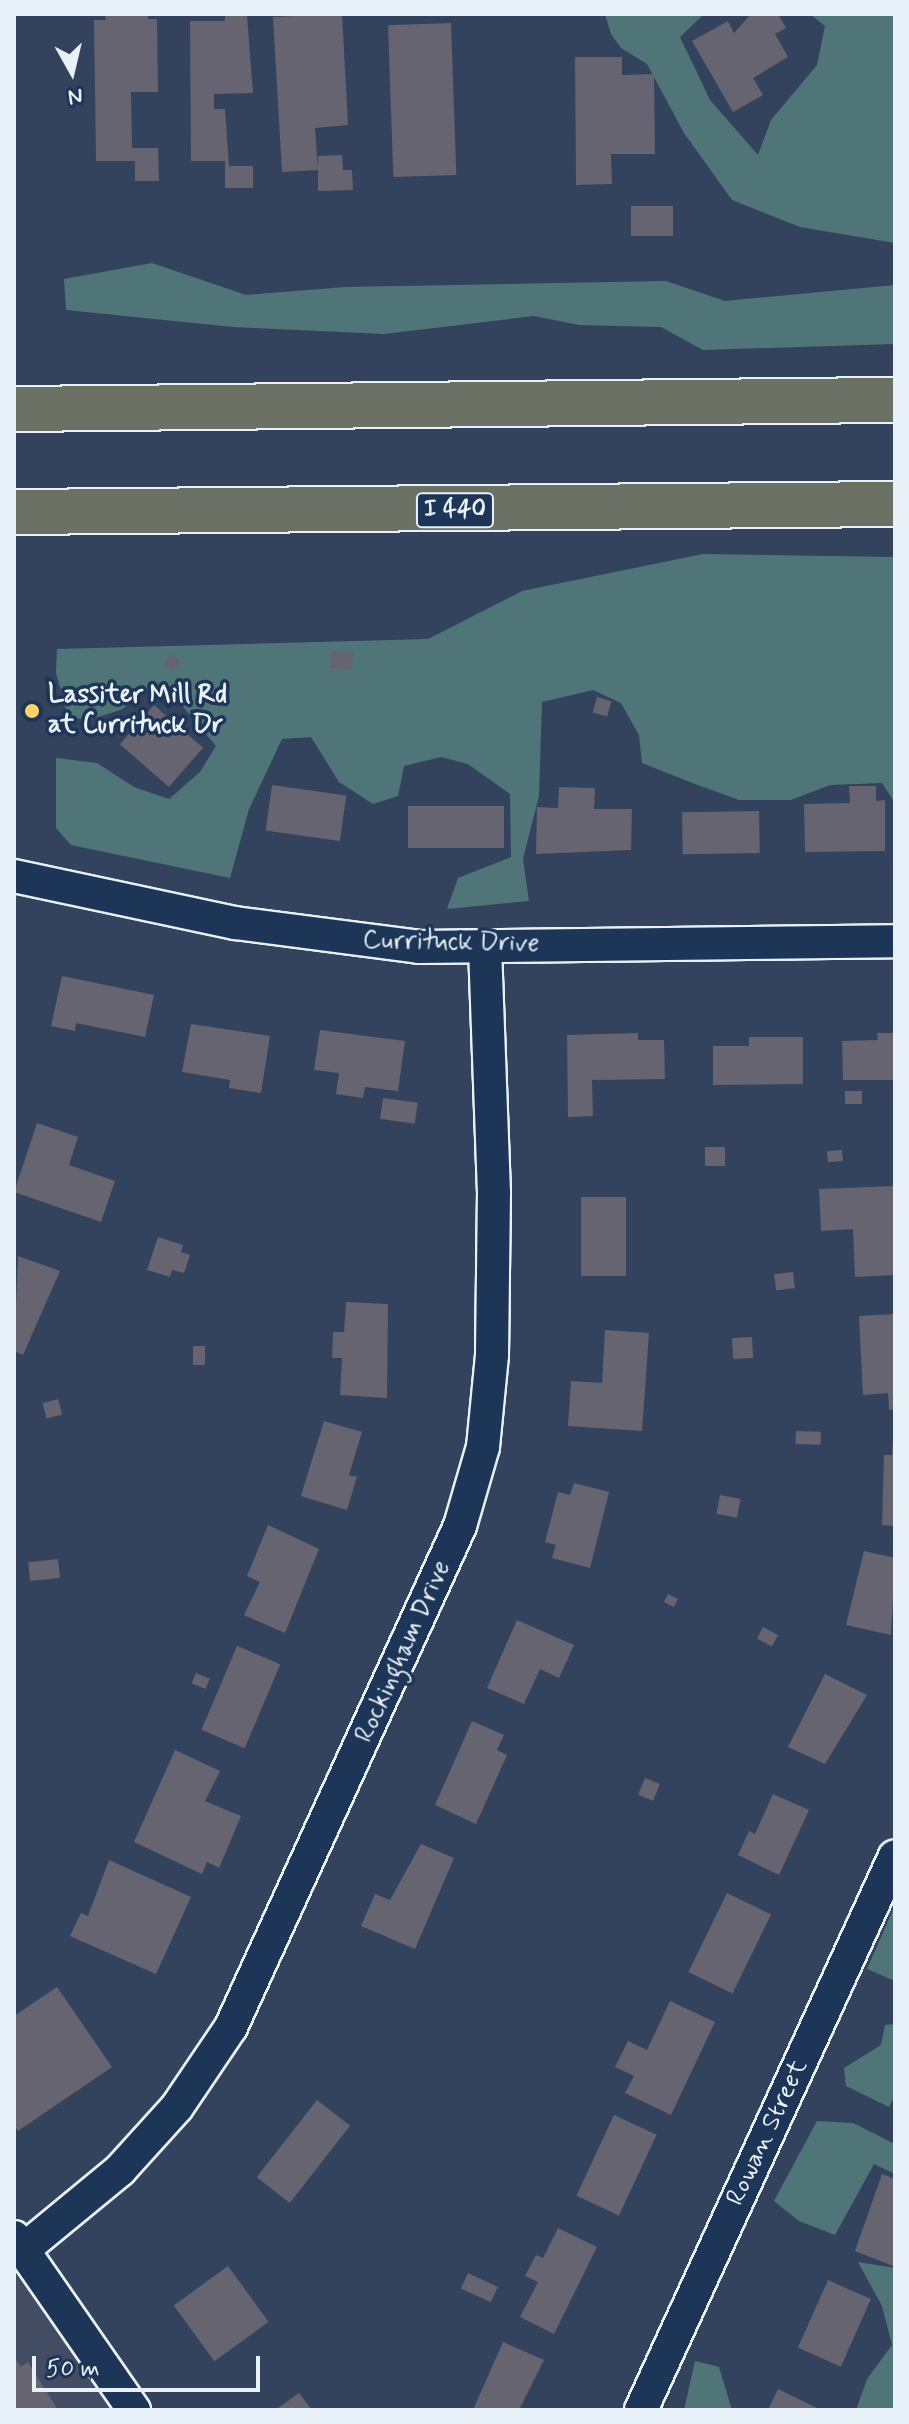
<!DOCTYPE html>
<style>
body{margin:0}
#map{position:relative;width:909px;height:2424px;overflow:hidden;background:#33435e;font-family:Mynerve,sans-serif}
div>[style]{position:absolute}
.built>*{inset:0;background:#424d63}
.green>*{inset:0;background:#507578}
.building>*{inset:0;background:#656470;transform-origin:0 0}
.roads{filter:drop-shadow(2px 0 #e8f1f8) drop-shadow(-2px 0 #e8f1f8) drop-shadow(0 2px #e8f1f8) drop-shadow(0 -2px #e8f1f8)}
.minor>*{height:32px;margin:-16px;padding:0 16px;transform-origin:16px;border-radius:16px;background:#1d3557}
.highway>*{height:44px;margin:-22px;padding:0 22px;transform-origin:22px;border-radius:22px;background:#6b7165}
.dots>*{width:22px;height:22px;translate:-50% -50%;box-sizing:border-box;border:4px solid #1d3557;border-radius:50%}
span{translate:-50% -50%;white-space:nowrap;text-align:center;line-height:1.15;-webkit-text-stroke:7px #1d3557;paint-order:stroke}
.shield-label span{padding:2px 6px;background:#1d3557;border:2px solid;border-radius:6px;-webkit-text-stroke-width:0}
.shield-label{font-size:24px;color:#e8f1f8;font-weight:700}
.poi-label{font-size:26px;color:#e8f1f8;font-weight:700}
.left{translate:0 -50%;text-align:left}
.street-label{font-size:26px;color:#e8f1f8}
.frame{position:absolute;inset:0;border:16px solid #e8f1f8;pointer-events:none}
.north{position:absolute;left:32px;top:32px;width:80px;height:80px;-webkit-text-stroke:6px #1d3557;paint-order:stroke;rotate:172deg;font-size:22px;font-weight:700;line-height:32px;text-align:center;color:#e8f1f8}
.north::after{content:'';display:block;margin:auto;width:28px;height:36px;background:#e8f1f8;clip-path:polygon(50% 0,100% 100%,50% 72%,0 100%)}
.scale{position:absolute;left:32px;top:2356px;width:228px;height:36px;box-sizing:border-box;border:4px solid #e8f1f8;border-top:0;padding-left:10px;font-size:24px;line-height:28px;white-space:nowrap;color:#e8f1f8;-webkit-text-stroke:6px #1d3557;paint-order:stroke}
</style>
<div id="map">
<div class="built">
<div style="clip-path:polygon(14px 2270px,113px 2410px,14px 2410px)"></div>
</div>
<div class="green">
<div style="clip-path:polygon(605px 14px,704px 14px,680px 37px,710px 100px,758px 155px,771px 120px,817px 65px,825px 26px,810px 14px,895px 14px,895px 243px,800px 227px,732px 200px,684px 133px,647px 64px,621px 48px,611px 34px)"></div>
<div style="clip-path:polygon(152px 263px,246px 295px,345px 287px,666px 281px,725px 301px,895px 285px,895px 344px,703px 350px,661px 327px,579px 325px,534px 316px,384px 334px,233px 327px,66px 310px,64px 279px)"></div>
<div style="clip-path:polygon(703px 554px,895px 557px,895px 803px,882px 783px,830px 785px,791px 800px,739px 800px,695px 784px,642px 763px,639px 735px,621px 703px,593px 690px,542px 702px,539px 796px,523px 859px,529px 901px,447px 909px,458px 878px,511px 857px,510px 794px,468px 764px,441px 757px,404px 766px,398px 796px,373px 804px,339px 782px,311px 737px,282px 739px,249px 809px,230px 878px,71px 845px,56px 828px,56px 758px,97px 763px,134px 787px,169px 799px,200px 772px,216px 746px,174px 696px,144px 688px,123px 709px,89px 720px,68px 717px,56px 673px,57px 649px,428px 639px,522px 591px)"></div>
<div style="clip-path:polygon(895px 1905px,895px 1981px,867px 1969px)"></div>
<div style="clip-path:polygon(895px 2024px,895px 2095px,889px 2107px,846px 2086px,844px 2068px,881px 2045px,885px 2025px)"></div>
<div style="clip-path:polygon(817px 2121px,853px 2123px,895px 2144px,895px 2174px,874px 2164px,835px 2235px,799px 2221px,774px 2201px)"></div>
<div style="clip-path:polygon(858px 2262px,895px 2268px,895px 2410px,856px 2410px,867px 2379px,892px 2345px,882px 2306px)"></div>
<div style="clip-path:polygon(695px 2361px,719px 2367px,732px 2410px,684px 2410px)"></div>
</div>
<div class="building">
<div style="clip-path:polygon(105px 14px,148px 14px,148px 19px,157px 19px,158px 92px,131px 92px,132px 148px,158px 148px,159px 181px,135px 181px,135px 161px,96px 161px,94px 20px,106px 20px)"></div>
<div style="clip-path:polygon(225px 14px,247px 15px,253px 93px,214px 94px,214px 109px,225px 109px,229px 166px,253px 166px,253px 188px,225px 188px,225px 161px,191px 161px,190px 21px,225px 21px)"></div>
<div style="clip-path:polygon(342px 14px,348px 125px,315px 128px,318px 170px,282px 172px,273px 17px)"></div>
<div style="clip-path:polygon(751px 14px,778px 14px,786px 28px,775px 34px,788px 57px,753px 78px,763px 95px,733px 112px,692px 41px,728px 21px,734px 33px)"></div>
<div style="left:451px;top:23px;width:152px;height:63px;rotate:88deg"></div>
<div style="clip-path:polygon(575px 57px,622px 57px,622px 75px,654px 74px,655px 154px,611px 154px,612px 184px,576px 185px)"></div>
<div style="clip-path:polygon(342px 155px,343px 170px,352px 170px,353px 190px,318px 191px,318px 156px)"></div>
<div style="left:673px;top:206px;width:30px;height:42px;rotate:90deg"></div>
<div style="left:332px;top:650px;width:22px;height:18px;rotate:8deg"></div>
<div style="left:170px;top:654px;width:12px;height:13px;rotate:31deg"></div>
<div style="left:597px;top:697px;width:15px;height:16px;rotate:16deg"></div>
<div style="left:154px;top:705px;width:65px;height:52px;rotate:41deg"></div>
<div style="left:272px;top:785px;width:75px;height:46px;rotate:8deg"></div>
<div style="clip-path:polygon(849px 786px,876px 786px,876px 801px,885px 800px,885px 851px,805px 852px,804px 804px,850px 803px)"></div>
<div style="clip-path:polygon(559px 787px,595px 788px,594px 809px,632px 809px,631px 850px,536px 854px,537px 807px,558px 808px)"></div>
<div style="left:408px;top:806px;width:96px;height:42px"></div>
<div style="left:759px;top:811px;width:42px;height:77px;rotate:89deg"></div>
<div style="clip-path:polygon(62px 976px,154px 995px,145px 1037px,76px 1023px,75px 1031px,51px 1026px)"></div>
<div style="clip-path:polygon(191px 1024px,270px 1036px,261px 1093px,229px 1088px,230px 1080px,182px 1072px)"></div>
<div style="clip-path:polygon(320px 1030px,405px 1041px,398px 1091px,365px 1087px,363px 1098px,336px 1094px,339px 1073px,314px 1070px)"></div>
<div style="clip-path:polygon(638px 1033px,638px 1040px,664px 1040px,665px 1079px,592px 1080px,593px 1116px,568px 1117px,567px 1035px)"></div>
<div style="clip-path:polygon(877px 1033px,895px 1033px,895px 1080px,843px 1080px,842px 1041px,878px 1040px)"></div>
<div style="clip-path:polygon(749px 1037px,803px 1037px,803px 1084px,713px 1085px,713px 1046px,749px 1046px)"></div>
<div style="left:845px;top:1091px;width:17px;height:13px"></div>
<div style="left:383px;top:1098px;width:35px;height:21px;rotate:8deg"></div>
<div style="clip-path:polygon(37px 1123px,78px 1137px,69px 1165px,115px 1181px,101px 1222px,14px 1192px)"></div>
<div style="left:705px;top:1147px;width:20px;height:19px"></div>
<div style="left:842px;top:1150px;width:11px;height:15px;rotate:85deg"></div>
<div style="clip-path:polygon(895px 1186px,895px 1275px,855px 1277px,853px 1229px,821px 1231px,819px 1189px)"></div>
<div style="left:581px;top:1197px;width:45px;height:79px"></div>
<div style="clip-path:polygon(158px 1237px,183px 1245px,181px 1252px,190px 1255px,184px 1273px,172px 1270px,170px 1277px,147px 1270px)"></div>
<div style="clip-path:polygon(18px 1256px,60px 1271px,23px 1355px,14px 1351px)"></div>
<div style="left:793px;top:1272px;width:16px;height:19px;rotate:83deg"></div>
<div style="clip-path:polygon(346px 1302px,388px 1304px,387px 1398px,340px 1395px,342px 1358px,332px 1358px,333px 1332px,344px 1332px)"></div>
<div style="clip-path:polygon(895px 1314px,895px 1409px,889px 1410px,888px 1393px,863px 1395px,859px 1316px)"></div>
<div style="clip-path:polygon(605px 1330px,649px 1333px,642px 1431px,568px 1426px,571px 1381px,602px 1383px)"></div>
<div style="left:752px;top:1337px;width:21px;height:20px;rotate:87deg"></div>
<div style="left:193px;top:1346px;width:12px;height:19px"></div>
<div style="left:58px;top:1399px;width:16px;height:16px;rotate:75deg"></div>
<div style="clip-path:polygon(324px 1421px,362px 1432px,349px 1475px,357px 1477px,347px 1510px,301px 1496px)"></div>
<div style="left:796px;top:1431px;width:25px;height:13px;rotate:2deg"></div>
<div style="clip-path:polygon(893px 1440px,895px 1440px,895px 1526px,882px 1525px,884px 1455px,892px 1455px)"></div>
<div style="clip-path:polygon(574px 1483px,609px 1492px,590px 1568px,552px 1558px,556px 1545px,545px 1542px,558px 1492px,570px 1495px)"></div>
<div style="left:720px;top:1495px;width:21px;height:19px;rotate:11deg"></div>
<div style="clip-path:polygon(268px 1525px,319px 1549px,285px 1633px,244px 1615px,260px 1582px,247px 1576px)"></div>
<div style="clip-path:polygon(864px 1551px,895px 1558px,891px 1635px,846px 1625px)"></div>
<div style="left:58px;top:1559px;width:19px;height:30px;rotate:84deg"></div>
<div style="left:668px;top:1594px;width:11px;height:9px;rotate:27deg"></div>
<div style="clip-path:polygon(517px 1620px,574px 1645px,559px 1678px,540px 1669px,524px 1704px,487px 1688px)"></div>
<div style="left:763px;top:1627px;width:17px;height:13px;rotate:28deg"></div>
<div style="left:237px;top:1646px;width:47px;height:91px;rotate:23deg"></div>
<div style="left:196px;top:1673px;width:15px;height:11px;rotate:23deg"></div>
<div style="clip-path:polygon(825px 1674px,867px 1695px,825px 1764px,788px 1747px)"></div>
<div style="clip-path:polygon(472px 1721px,504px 1735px,497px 1750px,507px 1755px,476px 1824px,435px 1805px)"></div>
<div style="clip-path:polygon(175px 1750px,220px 1771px,205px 1801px,241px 1816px,219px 1868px,207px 1862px,202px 1874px,134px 1842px)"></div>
<div style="left:645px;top:1778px;width:16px;height:18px;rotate:22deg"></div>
<div style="clip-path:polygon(773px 1794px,809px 1810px,779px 1875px,738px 1855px,749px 1831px,755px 1834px)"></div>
<div style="clip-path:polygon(421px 1844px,454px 1858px,415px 1949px,361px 1926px,375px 1894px,390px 1900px)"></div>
<div style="clip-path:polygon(109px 1860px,191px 1897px,156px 1974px,70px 1936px,81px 1913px,88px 1916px)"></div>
<div style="left:727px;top:1893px;width:49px;height:88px;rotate:26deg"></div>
<div style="clip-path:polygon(57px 1987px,112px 2067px,18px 2131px,14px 2125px,14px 2016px)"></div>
<div style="clip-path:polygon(670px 2001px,715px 2022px,671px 2115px,625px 2093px,634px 2076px,615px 2067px,628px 2041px,647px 2050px)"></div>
<div style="left:317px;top:2100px;width:42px;height:98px;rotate:38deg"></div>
<div style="left:614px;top:2115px;width:47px;height:89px;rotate:25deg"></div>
<div style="clip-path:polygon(882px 2174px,895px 2179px,893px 2266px,855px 2251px)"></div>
<div style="clip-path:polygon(558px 2228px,597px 2247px,554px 2334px,520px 2317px,538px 2282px,525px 2276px,536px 2255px,543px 2258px)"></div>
<div style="left:228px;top:2266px;width:69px;height:67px;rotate:54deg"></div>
<div style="left:468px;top:2273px;width:33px;height:17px;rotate:25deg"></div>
<div style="left:828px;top:2280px;width:47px;height:74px;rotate:24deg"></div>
<div style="clip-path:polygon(503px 2342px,544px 2360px,519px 2410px,473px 2410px)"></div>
<div style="clip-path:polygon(14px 2357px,21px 2367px,28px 2362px,58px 2410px,14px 2410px)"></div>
<div style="clip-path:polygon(778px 2389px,821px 2410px,768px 2410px)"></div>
<div style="clip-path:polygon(299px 2393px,312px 2410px,275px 2410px)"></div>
</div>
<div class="roads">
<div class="minor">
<div style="left:14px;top:876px;width:226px;rotate:12deg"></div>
<div style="left:235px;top:923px;width:186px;rotate:7.4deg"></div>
<div style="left:419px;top:947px;width:476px;rotate:-0.7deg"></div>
<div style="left:14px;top:2237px;width:211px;rotate:55.3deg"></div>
<div style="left:23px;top:2250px;width:126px;rotate:-39.5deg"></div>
<div style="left:120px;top:2170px;width:85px;rotate:-47.9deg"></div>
<div style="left:177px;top:2107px;width:97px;rotate:-56deg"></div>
<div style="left:231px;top:2027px;width:551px;rotate:-65.44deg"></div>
<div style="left:460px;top:1526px;width:82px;rotate:-73.8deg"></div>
<div style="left:483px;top:1447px;width:92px;rotate:-84.4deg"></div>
<div style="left:492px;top:1355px;width:162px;rotate:-89.3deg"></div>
<div style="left:494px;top:1193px;width:246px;rotate:-92.1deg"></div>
<div style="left:641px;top:2410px;width:609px;rotate:-65.37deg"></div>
</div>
<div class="highway">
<div style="left:14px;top:409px;width:881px;rotate:-0.59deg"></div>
<div style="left:14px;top:512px;width:881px;rotate:-0.52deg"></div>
</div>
</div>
<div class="dots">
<div style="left:32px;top:711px;background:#ffd166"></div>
</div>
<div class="shield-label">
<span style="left:455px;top:510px">I 440</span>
</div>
<div class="poi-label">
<span class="left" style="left:48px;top:711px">Lassiter Mill Rd<br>at Currituck Dr</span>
</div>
<div class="street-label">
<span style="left:451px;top:943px;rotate:1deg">Currituck Drive</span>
<span style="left:404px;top:1652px;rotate:-66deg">Rockingham Drive</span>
<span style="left:768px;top:2133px;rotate:-65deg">Rowan Street</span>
</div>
<div class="frame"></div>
<div class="north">N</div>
<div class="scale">50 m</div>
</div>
